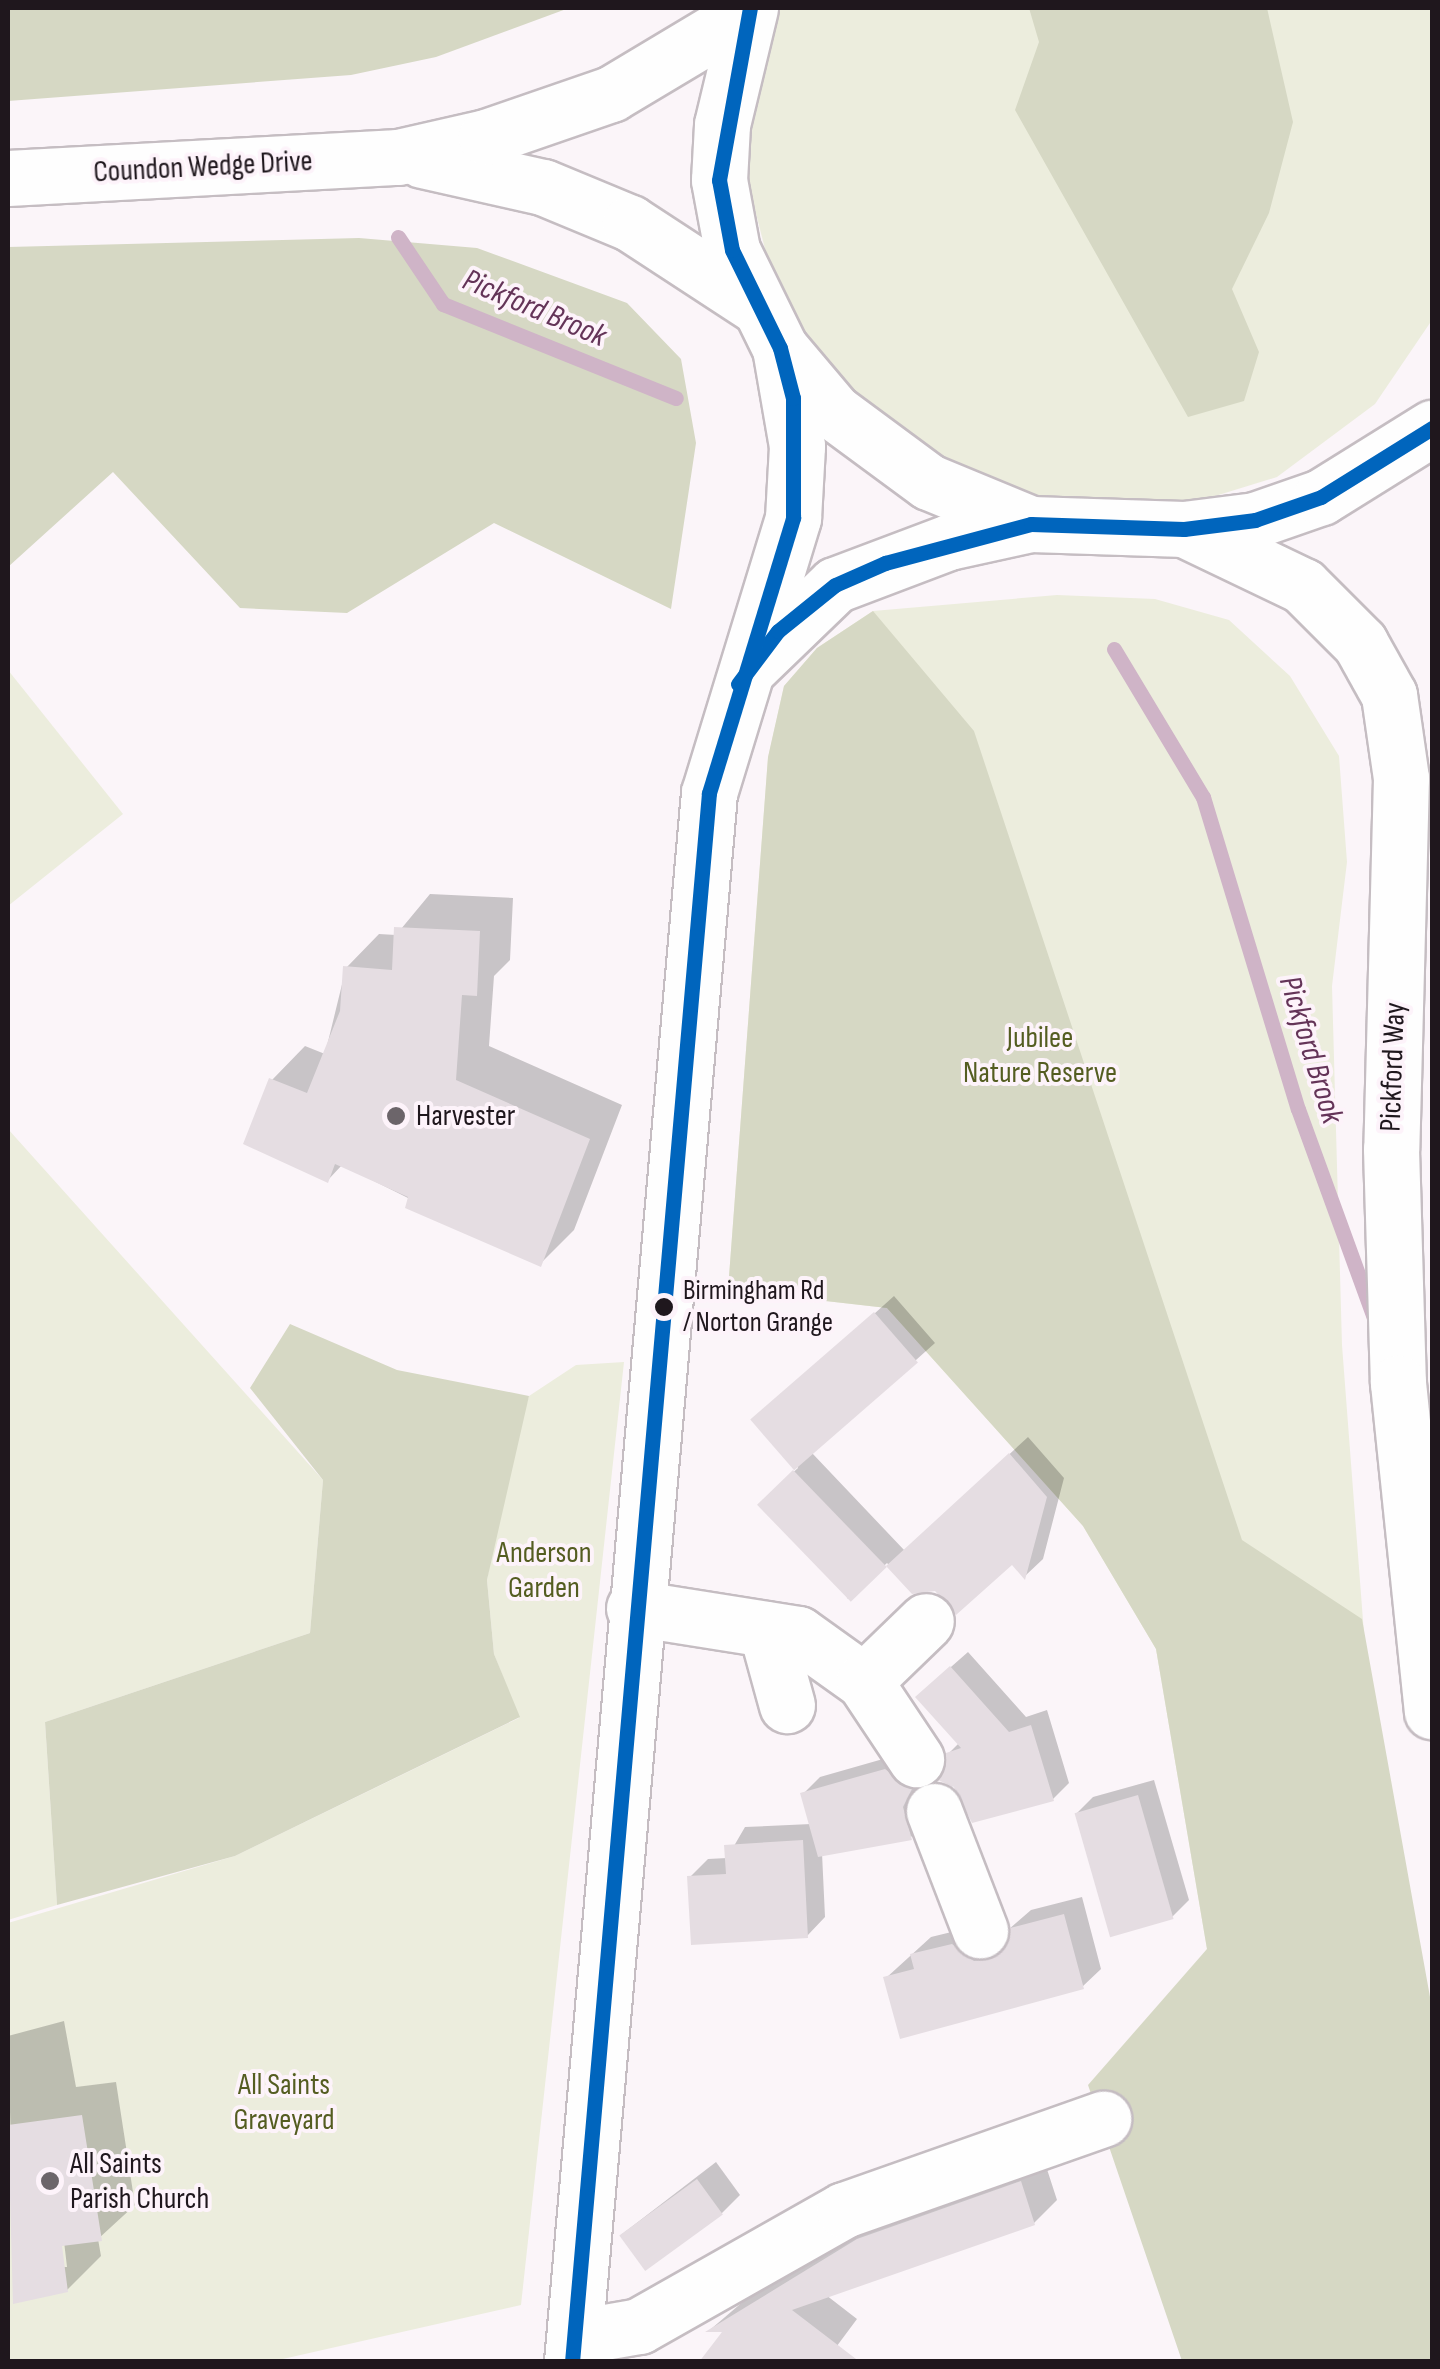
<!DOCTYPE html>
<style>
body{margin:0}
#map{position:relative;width:1440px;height:2369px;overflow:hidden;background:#fbf5f9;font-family:"Sofia Sans Condensed",sans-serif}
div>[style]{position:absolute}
.green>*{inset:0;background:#eceddd}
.forest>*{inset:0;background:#d6d8c4}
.shadow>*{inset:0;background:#0003}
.stream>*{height:15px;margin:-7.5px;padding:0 7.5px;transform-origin:7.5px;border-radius:7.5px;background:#cfb4c7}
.building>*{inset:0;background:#e5dde2;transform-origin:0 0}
.roads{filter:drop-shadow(2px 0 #c5bdc2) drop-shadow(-2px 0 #c5bdc2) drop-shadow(0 2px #c5bdc2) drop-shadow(0 -2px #c5bdc2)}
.street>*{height:55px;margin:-27.5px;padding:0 27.5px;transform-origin:27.5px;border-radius:27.5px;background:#fefefe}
.secondary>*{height:55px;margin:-27.5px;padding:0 27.5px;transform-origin:27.5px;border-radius:27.5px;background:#fefefe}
.highway>*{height:55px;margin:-27.5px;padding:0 27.5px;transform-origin:27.5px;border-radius:27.5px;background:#fefefe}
.bus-1>*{height:15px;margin:-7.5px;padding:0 7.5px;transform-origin:7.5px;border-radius:7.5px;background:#0065bd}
.dots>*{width:28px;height:28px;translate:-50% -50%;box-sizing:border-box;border:5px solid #fdf3fa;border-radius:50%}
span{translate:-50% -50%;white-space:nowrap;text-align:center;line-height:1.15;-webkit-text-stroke:8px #fdf3fa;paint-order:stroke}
.bus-label{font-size:28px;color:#1f171d}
.left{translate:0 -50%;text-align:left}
.street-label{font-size:30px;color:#1f171d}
.park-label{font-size:30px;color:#545d21}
.poi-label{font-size:30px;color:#1f171d}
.water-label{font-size:32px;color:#643458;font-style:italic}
.frame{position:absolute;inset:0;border:10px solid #1f171d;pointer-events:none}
</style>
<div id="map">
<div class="green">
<div style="clip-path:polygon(780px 8px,1432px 8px,1432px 320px,1375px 404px,1277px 477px,1160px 513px,1042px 509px,932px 468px,841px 395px,777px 296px,748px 182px,756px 65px)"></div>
<div style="clip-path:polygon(1057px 595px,1155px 599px,1229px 620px,1290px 676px,1339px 756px,1347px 862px,1332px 986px,1342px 1345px,1367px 1673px,1406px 1878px,1109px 2091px,1207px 1949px,1156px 1649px,1083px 1526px,887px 1308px,728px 1290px,768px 758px,784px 686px,817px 648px,873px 611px)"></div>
<div style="clip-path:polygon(8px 670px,123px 814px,8px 906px)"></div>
<div style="clip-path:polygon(8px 1129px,323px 1480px,310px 1633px,45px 1722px,57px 1905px,8px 1920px)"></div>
<div style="clip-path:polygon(624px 1362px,521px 2305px,274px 2361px,8px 2362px,8px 1923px,235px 1856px,519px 1718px,494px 1654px,487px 1580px,504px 1479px,529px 1396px,576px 1365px)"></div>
</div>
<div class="forest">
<div style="clip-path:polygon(8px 8px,569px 8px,436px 57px,351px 75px,8px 101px)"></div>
<div style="clip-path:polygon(1029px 8px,1267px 8px,1293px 122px,1269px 213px,1232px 289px,1259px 352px,1244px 401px,1188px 417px,1015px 110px,1039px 42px)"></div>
<div style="clip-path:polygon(359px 238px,477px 248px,627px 303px,681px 359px,696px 443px,671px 609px,494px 523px,347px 613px,240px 608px,113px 472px,8px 567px,8px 247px)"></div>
<div style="clip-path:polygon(873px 611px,974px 731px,1242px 1540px,1362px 1619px,1432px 2008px,1432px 2361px,1182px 2361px,1088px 2085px,1207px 1949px,1156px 1649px,1083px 1526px,887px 1308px,728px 1290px,768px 757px,784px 686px,817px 648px)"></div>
<div style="clip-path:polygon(290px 1324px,397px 1370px,529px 1396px,487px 1580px,494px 1654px,520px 1717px,235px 1856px,57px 1905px,45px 1722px,310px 1633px,323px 1480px,250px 1388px)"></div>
</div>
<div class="shadow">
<div style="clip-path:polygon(430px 894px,513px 898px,510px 960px,494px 976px,489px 1046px,622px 1105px,574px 1230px,540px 1264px,342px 1165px,328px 1180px,272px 1080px,305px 1046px,325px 1054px,346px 968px,379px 934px,396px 935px)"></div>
<div style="clip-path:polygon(894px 1296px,935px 1343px,812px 1453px,905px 1551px,1028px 1437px,1064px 1478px,1043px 1559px,1025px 1576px,1012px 1561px,913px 1591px,887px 1563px,848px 1599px,778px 1486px,798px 1468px,774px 1404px)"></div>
<div style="clip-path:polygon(968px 1652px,1026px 1717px,1047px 1710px,1069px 1783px,1053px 1799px,948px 1754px,959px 1743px,935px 1681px)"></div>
<div style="clip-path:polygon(904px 1753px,928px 1771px,919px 1788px,928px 1820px,910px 1838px,822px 1853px,825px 1917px,807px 1936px,690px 1877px,708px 1859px,727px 1858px,745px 1827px,811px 1824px,803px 1794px,820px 1777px)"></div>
<div style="clip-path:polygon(1154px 1780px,1189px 1900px,1172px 1917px,1076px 1814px,1093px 1797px)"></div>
<div style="clip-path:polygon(1082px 1897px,1101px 1969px,1082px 1987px,886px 1978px,931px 1937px,972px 1927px,993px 1943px,1031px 1910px)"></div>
<div style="clip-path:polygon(evenodd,64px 2021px,76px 2087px,116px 2082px,135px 2205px,98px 2239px,101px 2256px,67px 2290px,15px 2301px,8px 2036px,64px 2021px,58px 2233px,63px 2233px,67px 2267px,62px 2267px,58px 2233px)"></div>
<div style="clip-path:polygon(1044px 2160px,1057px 2200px,1034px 2223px,826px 2295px,857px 2319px,825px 2362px,711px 2329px,766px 2282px,883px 2216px)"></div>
<div style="clip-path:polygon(716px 2162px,740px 2195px,722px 2213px,621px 2235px)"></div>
</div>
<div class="stream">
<div style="left:398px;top:237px;width:81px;rotate:56.1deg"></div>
<div style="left:443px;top:304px;width:251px;rotate:22deg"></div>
<div style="left:1114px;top:649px;width:173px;rotate:59deg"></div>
<div style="left:1203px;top:797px;width:326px;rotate:73.1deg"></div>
<div style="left:1298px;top:1109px;width:225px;rotate:70deg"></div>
</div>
<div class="building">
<div style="clip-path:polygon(394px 927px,480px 931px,477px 996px,462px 995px,456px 1080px,590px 1139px,541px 1267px,405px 1208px,408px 1197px,335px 1164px,328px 1183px,243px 1144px,269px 1078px,307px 1093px,340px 1011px,343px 966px,392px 970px)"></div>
<div style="left:874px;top:1312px;width:67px;height:164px;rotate:49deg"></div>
<div style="clip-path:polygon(1009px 1453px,1047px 1497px,1025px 1580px,1012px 1565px,956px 1615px,935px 1591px,912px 1594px,886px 1566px)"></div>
<div style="left:793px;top:1470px;width:135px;height:50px;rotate:46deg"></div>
<div style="clip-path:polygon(950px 1666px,1009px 1732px,1031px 1725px,1054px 1801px,972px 1823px,954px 1787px,938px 1780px,946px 1753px,961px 1748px,915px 1697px)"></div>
<div style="clip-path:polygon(885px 1769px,912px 1789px,903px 1807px,912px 1840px,818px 1857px,800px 1793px)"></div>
<div style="left:1138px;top:1795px;width:129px;height:66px;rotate:74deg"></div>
<div style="clip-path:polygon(803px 1840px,808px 1938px,691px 1945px,687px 1876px,726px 1874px,724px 1845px)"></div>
<div style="clip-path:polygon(1064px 1914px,1084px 1989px,900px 2039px,883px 1977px,914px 1969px,910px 1954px,952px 1944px,974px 1961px,990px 1959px,1010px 1928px)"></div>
<div style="clip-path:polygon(82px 2115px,102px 2241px,62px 2246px,68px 2292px,13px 2304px,8px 2125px)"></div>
<div style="left:697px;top:2179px;width:44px;height:96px;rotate:54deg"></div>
<div style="clip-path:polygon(1021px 2181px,1035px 2225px,792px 2310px,860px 2362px,699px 2362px,722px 2332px,705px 2332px,857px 2239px)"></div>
</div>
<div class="roads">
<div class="street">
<div style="left:634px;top:1608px;width:166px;rotate:9deg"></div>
<div style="left:798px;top:1634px;width:81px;rotate:35.5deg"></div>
<div style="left:864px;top:1681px;width:94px;rotate:56.3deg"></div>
<div style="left:766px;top:1629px;width:79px;rotate:74.6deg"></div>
<div style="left:864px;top:1681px;width:86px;rotate:-44.1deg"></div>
<div style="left:934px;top:1811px;width:128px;rotate:68.9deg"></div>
<div style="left:576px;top:2337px;width:64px;rotate:-9.9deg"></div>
<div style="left:639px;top:2326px;width:236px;rotate:-29.5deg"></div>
<div style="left:844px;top:2210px;width:275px;rotate:-19.4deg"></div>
</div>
<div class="secondary">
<div style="left:422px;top:160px;width:124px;rotate:12.6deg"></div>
<div style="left:543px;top:187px;width:94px;rotate:22.5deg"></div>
<div style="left:630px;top:223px;width:148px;rotate:33.2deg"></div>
<div style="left:8px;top:178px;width:391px;rotate:-3.1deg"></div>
<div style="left:398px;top:157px;width:90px;rotate:-12.8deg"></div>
<div style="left:486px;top:137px;width:132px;rotate:-19deg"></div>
<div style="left:611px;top:94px;width:160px;rotate:-30.9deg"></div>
<div style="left:748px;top:669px;width:121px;rotate:-44deg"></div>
<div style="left:835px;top:585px;width:122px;rotate:-20.7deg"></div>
<div style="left:949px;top:542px;width:84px;rotate:-12.4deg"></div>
<div style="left:572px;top:2362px;width:1575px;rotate:-85.01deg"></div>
<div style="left:709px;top:793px;width:288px;rotate:-73deg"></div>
<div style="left:793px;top:518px;width:72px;rotate:-86.8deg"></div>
<div style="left:797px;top:446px;width:99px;rotate:-99.8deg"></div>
</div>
<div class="highway">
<div style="left:750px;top:8px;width:120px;rotate:103.5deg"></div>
<div style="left:722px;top:125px;width:55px;rotate:93.1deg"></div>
<div style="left:719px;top:180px;width:71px;rotate:79.5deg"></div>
<div style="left:732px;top:250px;width:109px;rotate:63.9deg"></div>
<div style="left:780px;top:348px;width:84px;rotate:49.8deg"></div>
<div style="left:834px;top:412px;width:118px;rotate:36.4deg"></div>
<div style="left:929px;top:482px;width:110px;rotate:22.4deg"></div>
<div style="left:1031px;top:524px;width:153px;rotate:1.9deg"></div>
<div style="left:1184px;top:529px;width:72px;rotate:-7.2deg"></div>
<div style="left:1255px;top:520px;width:70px;rotate:-19.2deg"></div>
<div style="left:1321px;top:497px;width:131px;rotate:-31.9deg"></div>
<div style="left:1184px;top:529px;width:132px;rotate:25.6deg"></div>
<div style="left:1303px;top:586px;width:81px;rotate:45deg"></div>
<div style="left:1360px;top:643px;width:60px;rotate:60.9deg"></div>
<div style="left:1389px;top:695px;width:84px;rotate:81.8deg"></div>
<div style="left:1401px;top:778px;width:371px;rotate:91.5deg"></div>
<div style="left:1391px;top:1149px;width:234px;rotate:88.3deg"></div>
<div style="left:1398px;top:1383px;width:330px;rotate:84.1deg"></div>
</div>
</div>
<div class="bus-1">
<div style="left:738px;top:684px;width:66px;rotate:-53deg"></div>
<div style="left:778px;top:631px;width:73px;rotate:-38.9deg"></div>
<div style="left:835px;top:585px;width:55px;rotate:-23.7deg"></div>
<div style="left:885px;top:563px;width:151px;rotate:-15deg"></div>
<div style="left:1031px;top:524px;width:153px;rotate:1.9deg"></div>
<div style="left:1184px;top:529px;width:72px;rotate:-7.2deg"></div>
<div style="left:1255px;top:520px;width:70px;rotate:-19.2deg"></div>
<div style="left:1321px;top:497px;width:131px;rotate:-31.9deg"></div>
<div style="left:572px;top:2362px;width:1575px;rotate:-85.01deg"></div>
<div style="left:709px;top:793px;width:288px;rotate:-73deg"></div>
<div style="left:793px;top:518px;width:120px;rotate:-90deg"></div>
<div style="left:793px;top:398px;width:52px;rotate:-104.6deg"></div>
<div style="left:780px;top:348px;width:109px;rotate:-116.1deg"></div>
<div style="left:732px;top:250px;width:71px;rotate:-100.5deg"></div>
<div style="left:719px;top:180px;width:175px;rotate:-79.8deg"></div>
</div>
<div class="dots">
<div style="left:396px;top:1116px;background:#6c656a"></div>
<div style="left:664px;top:1307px;background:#1f171d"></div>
<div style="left:50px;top:2181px;background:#6c656a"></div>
</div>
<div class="bus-label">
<span class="left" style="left:683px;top:1307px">Birmingham Rd<br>/ Norton Grange</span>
</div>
<div class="street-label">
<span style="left:203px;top:167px;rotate:-3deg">Coundon Wedge Drive</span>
<span style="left:1393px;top:1067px;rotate:-88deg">Pickford Way</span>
</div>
<div class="park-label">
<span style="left:1040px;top:1055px">Jubilee<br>Nature Reserve</span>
<span style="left:544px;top:1570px">Anderson<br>Garden</span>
<span style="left:284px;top:2102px">All Saints<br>Graveyard</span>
</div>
<div class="poi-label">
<span class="left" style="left:416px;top:1116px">Harvester</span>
<span class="left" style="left:70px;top:2181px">All Saints<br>Parish Church</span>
</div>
<div class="water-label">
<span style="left:534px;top:309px;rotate:23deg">Pickford Brook</span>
<span style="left:1310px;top:1050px;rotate:73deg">Pickford Brook</span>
</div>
<div class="frame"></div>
</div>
